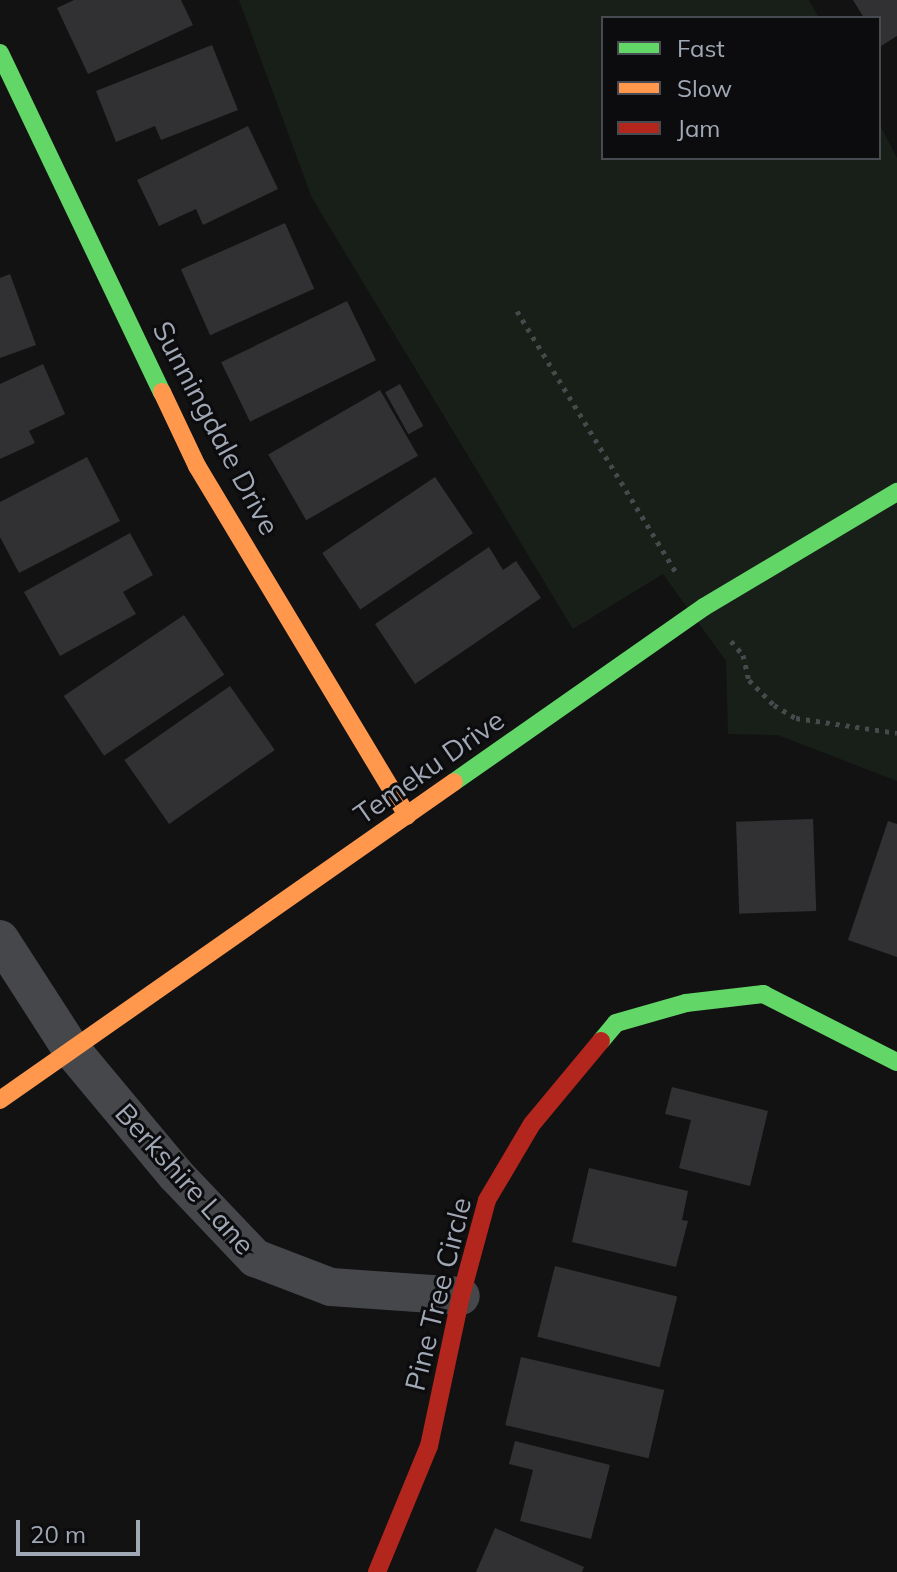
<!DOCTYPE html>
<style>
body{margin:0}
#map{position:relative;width:897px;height:1572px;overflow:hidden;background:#121212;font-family:Mulish,sans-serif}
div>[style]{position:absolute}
.green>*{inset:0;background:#181f19}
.building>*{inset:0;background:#313133;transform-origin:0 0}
.path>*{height:5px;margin-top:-2.5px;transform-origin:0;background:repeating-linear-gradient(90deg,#47494d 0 4px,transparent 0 10px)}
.street>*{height:38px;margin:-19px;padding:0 19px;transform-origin:19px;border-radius:19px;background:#46474b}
.fast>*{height:18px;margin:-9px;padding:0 9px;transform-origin:9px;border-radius:9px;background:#63d668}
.slow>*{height:18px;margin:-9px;padding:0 9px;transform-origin:9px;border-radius:9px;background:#ff974d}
.jam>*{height:18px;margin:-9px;padding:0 9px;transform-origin:9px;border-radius:9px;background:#b3261e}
span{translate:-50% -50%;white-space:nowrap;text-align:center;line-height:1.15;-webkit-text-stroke:6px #0c0c0e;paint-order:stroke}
.street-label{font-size:28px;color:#a1a8b5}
.legend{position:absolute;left:601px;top:16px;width:280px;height:144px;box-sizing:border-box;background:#0c0c0e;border:2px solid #484a51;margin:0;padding:10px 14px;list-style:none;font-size:24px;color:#a1a8b5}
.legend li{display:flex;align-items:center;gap:16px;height:40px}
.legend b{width:40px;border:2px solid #484a51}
.scale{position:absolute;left:16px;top:1520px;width:124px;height:36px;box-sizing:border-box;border:4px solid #a1a8b5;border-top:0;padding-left:10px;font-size:24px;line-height:28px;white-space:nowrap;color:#a1a8b5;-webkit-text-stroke:6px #0c0c0e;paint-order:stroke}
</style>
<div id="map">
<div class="green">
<div style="clip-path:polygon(239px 0,809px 0,819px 18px,603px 18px,603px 158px,879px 158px,879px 123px,897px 158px,897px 781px,778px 735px,728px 734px,726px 661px,663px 574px,573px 629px,312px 198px)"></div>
</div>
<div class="building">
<div style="clip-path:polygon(74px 0,181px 0,193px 25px,88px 74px,57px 8px)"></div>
<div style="clip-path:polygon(853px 0,897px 0,897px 36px,881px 46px,879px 18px,864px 18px)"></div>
<div style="clip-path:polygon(212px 45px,238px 110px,161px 140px,155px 126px,116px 142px,96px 91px)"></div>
<div style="clip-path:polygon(248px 126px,278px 189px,203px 225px,196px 209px,159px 226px,137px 180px)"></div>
<div style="left:285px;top:223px;width:72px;height:114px;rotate:66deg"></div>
<div style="clip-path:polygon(10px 274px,36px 345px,0 358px,0 278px)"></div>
<div style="left:347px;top:301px;width:66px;height:140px;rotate:64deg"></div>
<div style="clip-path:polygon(43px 364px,65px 414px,29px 431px,35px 443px,0 459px,0 384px)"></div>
<div style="left:400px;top:384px;width:48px;height:17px;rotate:61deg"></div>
<div style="left:380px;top:390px;width:76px;height:129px;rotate:60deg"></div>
<div style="clip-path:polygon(87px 457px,120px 521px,19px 573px,0 537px,0 502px)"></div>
<div style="left:435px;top:477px;width:68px;height:136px;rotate:56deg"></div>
<div style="clip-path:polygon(130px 533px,153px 575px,123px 592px,136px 614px,60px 656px,24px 592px)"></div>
<div style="clip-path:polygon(489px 547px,503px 570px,516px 561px,541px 598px,415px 684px,375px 624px)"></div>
<div style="left:184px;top:615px;width:72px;height:145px;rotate:56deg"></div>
<div style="left:230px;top:686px;width:78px;height:129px;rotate:55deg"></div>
<div style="left:813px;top:819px;width:92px;height:77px;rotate:88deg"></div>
<div style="clip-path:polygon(888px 821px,897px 824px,897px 957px,848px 940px)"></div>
<div style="clip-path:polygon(672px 1087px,768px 1111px,750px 1186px,679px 1168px,691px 1120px,665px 1114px)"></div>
<div style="clip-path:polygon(589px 1168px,688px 1191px,682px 1220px,688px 1221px,676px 1267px,572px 1242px)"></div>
<div style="left:555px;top:1266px;width:126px;height:73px;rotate:14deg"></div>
<div style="left:521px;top:1357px;width:147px;height:70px;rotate:13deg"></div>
<div style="clip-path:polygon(515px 1441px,610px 1465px,591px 1539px,520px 1521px,533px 1470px,509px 1464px)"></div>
<div style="clip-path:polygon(495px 1528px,584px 1567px,582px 1572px,476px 1572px)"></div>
</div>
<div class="path">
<div style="left:517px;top:311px;width:308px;rotate:58.7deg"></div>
<div style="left:731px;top:641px;width:18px;rotate:49deg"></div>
<div style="left:743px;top:655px;width:26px;rotate:77deg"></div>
<div style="left:749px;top:680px;width:35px;rotate:45deg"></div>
<div style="left:774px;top:705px;width:26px;rotate:31deg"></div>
<div style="left:796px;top:718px;width:102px;rotate:8.4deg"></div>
</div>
<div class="street">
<div style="left:0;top:939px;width:131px;rotate:57.2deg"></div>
<div style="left:71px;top:1049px;width:164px;rotate:50.2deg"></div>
<div style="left:176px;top:1175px;width:115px;rotate:46.4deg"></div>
<div style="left:255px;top:1258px;width:81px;rotate:20.9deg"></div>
<div style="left:331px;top:1287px;width:130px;rotate:4deg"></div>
</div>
<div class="fast">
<div style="left:0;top:53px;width:376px;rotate:64.5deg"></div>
<div style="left:454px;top:782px;width:305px;rotate:-35deg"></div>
<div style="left:704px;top:607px;width:225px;rotate:-30.8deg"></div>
<div style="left:601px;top:1041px;width:23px;rotate:-50deg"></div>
<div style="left:616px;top:1023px;width:73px;rotate:-15.9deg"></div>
<div style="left:686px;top:1003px;width:78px;rotate:-6.7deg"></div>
<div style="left:763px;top:994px;width:150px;rotate:26.9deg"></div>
</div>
<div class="slow">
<div style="left:162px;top:392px;width:82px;rotate:64.7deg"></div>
<div style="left:197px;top:466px;width:408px;rotate:59deg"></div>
<div style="left:0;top:1100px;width:554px;rotate:-35.01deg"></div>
</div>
<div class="jam">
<div style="left:377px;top:1572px;width:136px;rotate:-67.6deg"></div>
<div style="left:429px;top:1446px;width:153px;rotate:-78deg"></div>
<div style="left:461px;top:1296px;width:99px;rotate:-74.8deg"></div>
<div style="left:487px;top:1200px;width:88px;rotate:-59.4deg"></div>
<div style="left:532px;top:1124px;width:108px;rotate:-50.3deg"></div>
</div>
<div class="street-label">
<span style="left:216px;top:428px;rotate:62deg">Sunningdale Drive</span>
<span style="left:429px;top:767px;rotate:-35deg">Temeku Drive</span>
<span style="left:185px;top:1179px;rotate:48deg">Berkshire Lane</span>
<span style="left:438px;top:1294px;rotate:-76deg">Pine Tree Circle</span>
</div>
<ul class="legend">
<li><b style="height:10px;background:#63d668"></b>Fast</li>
<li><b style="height:10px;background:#ff974d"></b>Slow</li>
<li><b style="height:10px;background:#b3261e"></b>Jam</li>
</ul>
<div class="scale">20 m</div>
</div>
